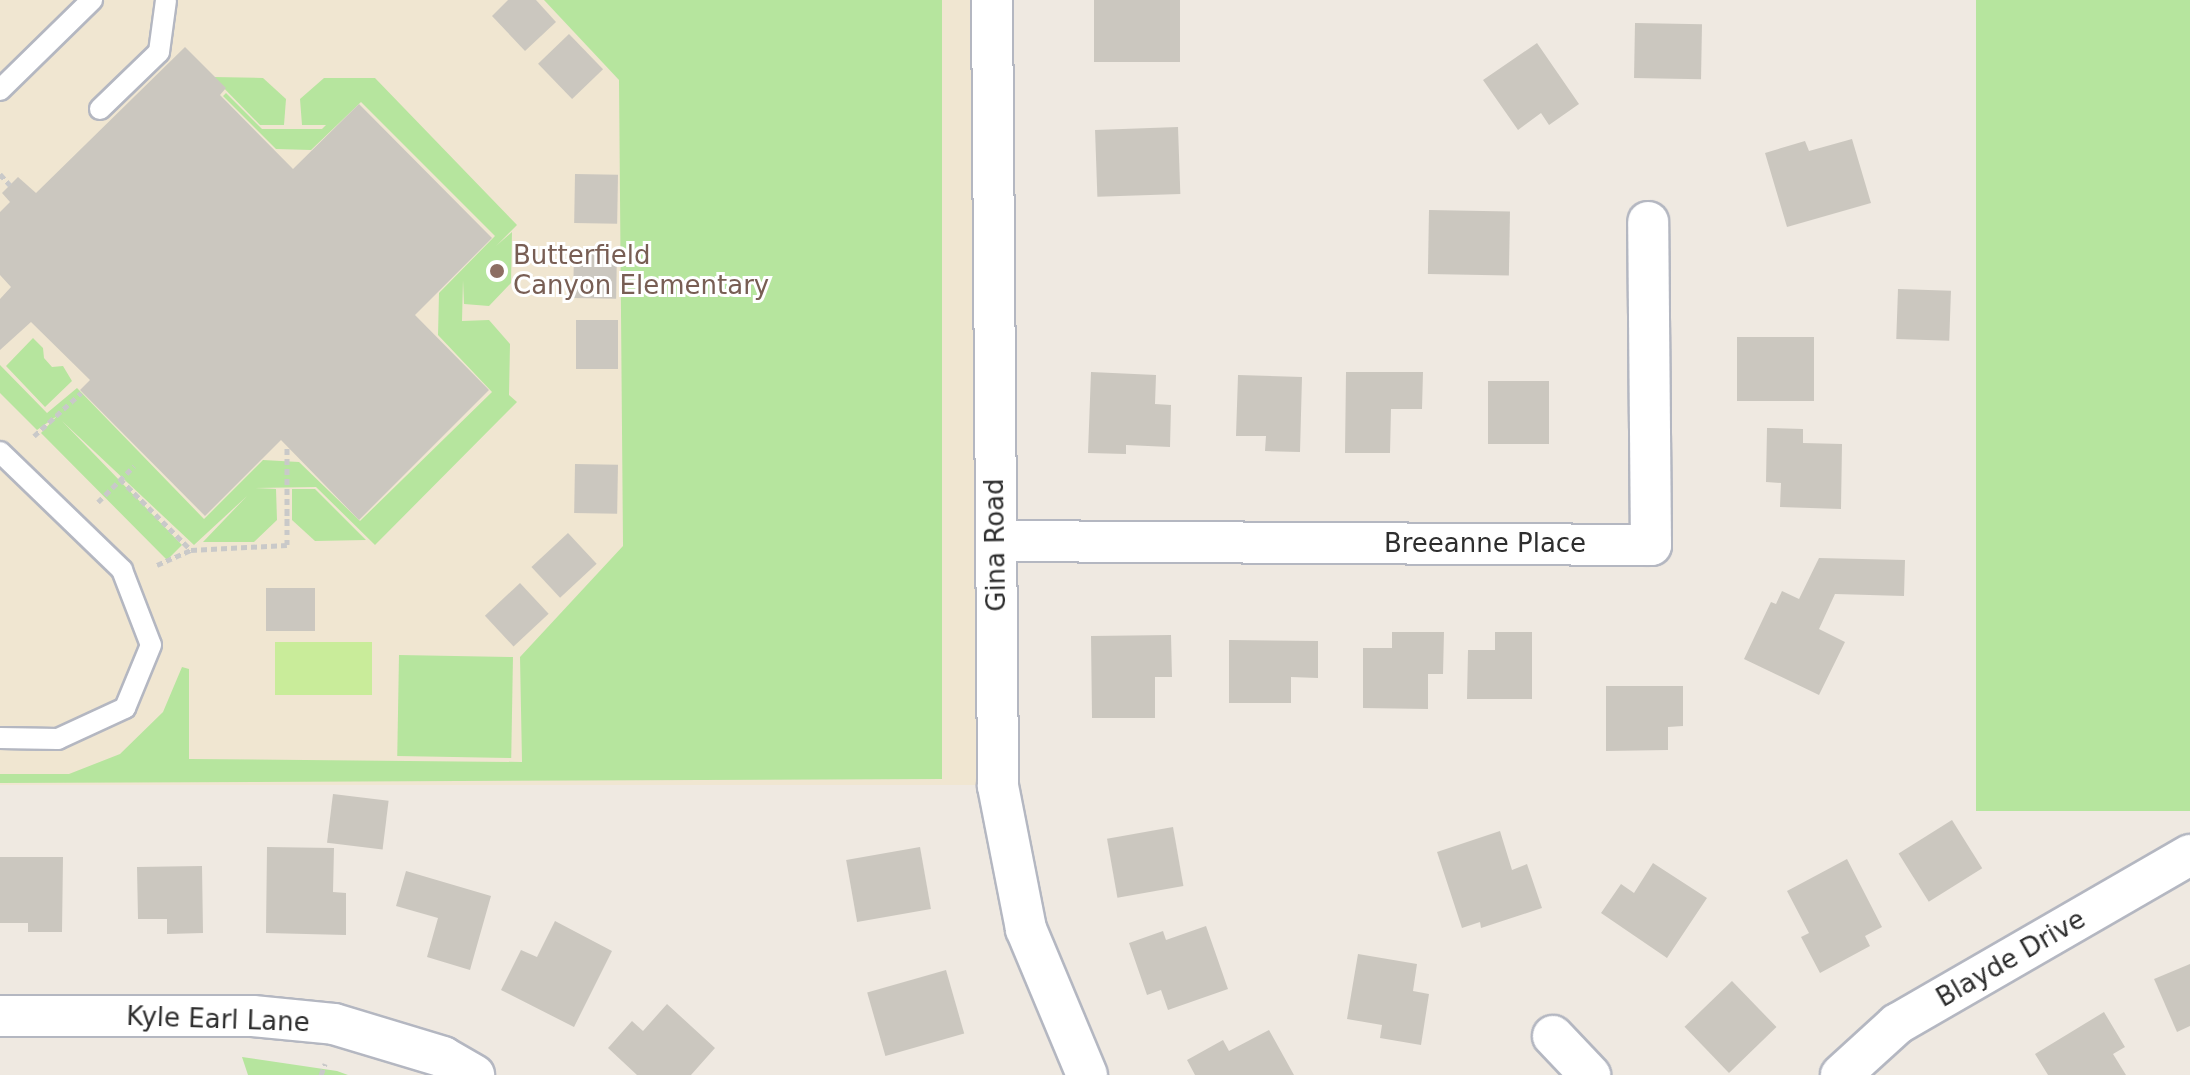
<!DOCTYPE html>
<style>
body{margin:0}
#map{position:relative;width:2190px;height:1075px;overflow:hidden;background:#efe9e1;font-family:"DejaVu Sans",sans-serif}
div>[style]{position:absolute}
.education>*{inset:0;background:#f0e6d1;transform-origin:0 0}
.green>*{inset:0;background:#b6e59e;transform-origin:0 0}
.pitch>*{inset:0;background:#c9ec9a;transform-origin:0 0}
.building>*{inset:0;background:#cbc7bf;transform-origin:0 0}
.path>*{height:5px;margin-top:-2.5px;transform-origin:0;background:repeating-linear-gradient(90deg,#c9c9c9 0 6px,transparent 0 10px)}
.roads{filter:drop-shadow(2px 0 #b4b7c1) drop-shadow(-2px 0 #b4b7c1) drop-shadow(0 2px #b4b7c1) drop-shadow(0 -2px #b4b7c1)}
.lane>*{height:20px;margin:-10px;padding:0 10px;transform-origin:10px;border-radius:10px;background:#fff}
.street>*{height:40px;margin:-20px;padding:0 20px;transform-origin:20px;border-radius:20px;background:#fff}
.dots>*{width:22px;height:22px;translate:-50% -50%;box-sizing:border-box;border:4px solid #fff;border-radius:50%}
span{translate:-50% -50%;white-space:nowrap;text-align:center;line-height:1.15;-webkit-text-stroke:6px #fff;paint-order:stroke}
.education-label{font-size:26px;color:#785e54}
.left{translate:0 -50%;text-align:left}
.street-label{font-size:26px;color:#2e2e2e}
</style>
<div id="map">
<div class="education">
<div style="left:0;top:0;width:992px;height:785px"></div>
</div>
<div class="green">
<div style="clip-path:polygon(544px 0,942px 0,942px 779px,0 783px,0 774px,69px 774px,120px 754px,163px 712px,182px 667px,189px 669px,189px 759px,522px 762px,520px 657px,623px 546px,619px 80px)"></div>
<div style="left:1976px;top:0;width:214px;height:811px"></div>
<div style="clip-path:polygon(213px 77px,263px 78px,286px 99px,284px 125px,260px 125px)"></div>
<div style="clip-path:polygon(324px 78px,375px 78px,517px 225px,496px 246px,512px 232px,511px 283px,489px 306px,464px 304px,463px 280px,462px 321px,489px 320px,510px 344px,509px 395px,517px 402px,375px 545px,316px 487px,255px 488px,276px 489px,277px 520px,254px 542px,203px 542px,247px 496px,194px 545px,62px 421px,182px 545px,167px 560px,41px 433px,57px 416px,37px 430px,0 393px,0 365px,47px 413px,77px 388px,204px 519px,263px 460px,299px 462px,360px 521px,492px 392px,438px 335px,439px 293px,495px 236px,361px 102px,311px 150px,276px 149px,223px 96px,226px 93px,262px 129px,322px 129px,326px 125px,302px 125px,300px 99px)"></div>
<div style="clip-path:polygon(33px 338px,43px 348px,44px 358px,52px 367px,63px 366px,72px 381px,45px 407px,6px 366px)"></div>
<div style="clip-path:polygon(292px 489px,315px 489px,366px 540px,315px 541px,292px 520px)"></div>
<div style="left:399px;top:655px;width:114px;height:101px;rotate:1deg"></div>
<div style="clip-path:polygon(242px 1057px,337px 1071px,348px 1075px,248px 1075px)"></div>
</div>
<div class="pitch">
<div style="left:275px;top:642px;width:97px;height:53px"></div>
</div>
<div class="building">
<div style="clip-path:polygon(508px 0,536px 0,556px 22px,525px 51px,492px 16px)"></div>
<div style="left:1094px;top:0;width:86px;height:62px"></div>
<div style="left:1635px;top:23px;width:67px;height:55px;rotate:1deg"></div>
<div style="left:569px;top:34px;width:49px;height:43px;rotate:46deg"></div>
<div style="clip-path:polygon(1537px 43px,1579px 104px,1549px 125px,1541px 113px,1518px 130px,1483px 80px)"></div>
<div style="clip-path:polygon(185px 47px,226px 88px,220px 95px,293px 169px,359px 104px,492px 238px,415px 315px,489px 390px,359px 520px,281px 440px,205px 516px,80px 390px,90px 380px,31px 322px,0 350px,0 299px,11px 287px,0 275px,0 212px,10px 202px,2px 193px,18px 177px,36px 193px)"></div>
<div style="left:1178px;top:127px;width:67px;height:83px;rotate:88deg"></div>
<div style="clip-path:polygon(1852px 139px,1871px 203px,1787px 227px,1765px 153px,1805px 141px,1809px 151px)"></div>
<div style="left:575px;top:174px;width:43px;height:49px;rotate:1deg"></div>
<div style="left:1429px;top:210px;width:81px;height:64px;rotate:1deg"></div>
<div style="left:574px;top:249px;width:43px;height:49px;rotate:1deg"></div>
<div style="left:1898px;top:289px;width:53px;height:50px;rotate:2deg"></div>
<div style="left:576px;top:320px;width:42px;height:49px"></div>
<div style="left:1814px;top:337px;width:64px;height:77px;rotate:90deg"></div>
<div style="clip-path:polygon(1091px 372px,1156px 375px,1155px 404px,1171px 405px,1170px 447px,1126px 445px,1126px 454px,1088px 453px)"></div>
<div style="clip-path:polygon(1346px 372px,1423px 372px,1422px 409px,1391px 409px,1390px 453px,1345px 453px)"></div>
<div style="clip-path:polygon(1238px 375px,1302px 377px,1300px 452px,1265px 451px,1266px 436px,1236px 436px)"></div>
<div style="left:1488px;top:381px;width:61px;height:63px"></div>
<div style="clip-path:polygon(1767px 428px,1803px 429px,1803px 443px,1842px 444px,1841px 509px,1780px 507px,1781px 483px,1766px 482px)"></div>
<div style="left:575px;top:464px;width:43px;height:49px;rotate:1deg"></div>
<div style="left:568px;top:533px;width:42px;height:50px;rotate:47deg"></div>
<div style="clip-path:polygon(1819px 558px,1905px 560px,1904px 596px,1835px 594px,1819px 629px,1845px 642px,1819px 695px,1744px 659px,1771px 602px,1776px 604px,1782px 591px,1799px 599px)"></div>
<div style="left:520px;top:583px;width:42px;height:48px;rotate:47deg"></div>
<div style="left:266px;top:588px;width:49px;height:43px"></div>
<div style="clip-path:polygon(1392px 632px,1444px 632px,1443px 674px,1428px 674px,1428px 709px,1363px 708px,1363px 648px,1392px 648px)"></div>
<div style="clip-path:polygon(1495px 632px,1532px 632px,1532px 699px,1467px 699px,1468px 650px,1495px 650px)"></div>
<div style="clip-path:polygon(1171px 635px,1172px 677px,1155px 677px,1155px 718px,1092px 718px,1091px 636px)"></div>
<div style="clip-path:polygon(1229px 640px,1318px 641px,1318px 678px,1291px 677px,1291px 703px,1229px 703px)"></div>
<div style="clip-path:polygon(1606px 686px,1683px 686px,1683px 726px,1668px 727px,1668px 750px,1606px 751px)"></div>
<div style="left:333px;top:794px;width:56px;height:49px;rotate:7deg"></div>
<div style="left:1952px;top:820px;width:57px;height:63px;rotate:58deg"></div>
<div style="left:1173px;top:827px;width:60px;height:67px;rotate:80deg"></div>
<div style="clip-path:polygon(1500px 831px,1512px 870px,1527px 864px,1542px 908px,1481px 928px,1480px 922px,1462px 928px,1437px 852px)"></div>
<div style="clip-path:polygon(267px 847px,334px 848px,333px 892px,346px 893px,346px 935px,266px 933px)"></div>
<div style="left:920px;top:847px;width:63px;height:75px;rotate:80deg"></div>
<div style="clip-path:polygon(0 857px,63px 857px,62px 932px,28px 932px,28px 923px,0 923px)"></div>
<div style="clip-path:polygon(1847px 859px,1882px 927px,1865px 936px,1870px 946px,1820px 973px,1801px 937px,1809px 933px,1787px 891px)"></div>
<div style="clip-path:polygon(1653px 863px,1707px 898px,1667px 958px,1601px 913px,1621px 884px,1634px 893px)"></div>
<div style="clip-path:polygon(202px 866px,203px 933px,167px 934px,167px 919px,138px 919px,137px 867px)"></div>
<div style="clip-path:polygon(406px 871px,491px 896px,470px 970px,427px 957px,438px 918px,396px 906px)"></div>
<div style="clip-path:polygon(555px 921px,612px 951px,574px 1027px,501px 990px,521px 950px,537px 957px)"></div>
<div style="clip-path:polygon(1206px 926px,1228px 989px,1168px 1010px,1161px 990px,1147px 995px,1129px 943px,1163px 931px,1166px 940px)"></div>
<div style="clip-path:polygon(1358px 954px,1417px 964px,1413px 991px,1429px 994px,1421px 1045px,1380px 1038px,1382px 1025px,1347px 1019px)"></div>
<div style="clip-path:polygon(2190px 964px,2190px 1026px,2177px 1032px,2154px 979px)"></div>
<div style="left:946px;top:970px;width:66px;height:82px;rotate:74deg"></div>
<div style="left:1732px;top:981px;width:64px;height:66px;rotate:46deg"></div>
<div style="clip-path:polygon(667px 1004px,715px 1048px,691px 1075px,637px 1075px,608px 1048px,632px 1021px,643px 1031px)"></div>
<div style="clip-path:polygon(2104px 1012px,2125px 1047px,2113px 1054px,2126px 1075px,2048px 1075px,2035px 1054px)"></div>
<div style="clip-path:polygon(1269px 1030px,1294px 1075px,1195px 1075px,1187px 1060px,1223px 1040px,1229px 1051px)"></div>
</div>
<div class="path">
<div style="left:0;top:174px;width:15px;rotate:48deg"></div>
<div style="left:34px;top:436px;width:64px;rotate:-42.5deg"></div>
<div style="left:120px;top:479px;width:100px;rotate:45deg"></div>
<div style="left:98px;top:502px;width:51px;rotate:-45deg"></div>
<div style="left:157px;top:565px;width:37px;rotate:-24deg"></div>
<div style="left:191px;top:550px;width:96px;rotate:-3deg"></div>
<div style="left:287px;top:545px;width:98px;rotate:-90deg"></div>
<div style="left:321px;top:1075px;width:12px;rotate:-70deg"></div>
</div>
<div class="roads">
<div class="lane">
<div style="left:0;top:90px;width:129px;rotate:-44.4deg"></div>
<div style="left:100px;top:109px;width:82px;rotate:-44deg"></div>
<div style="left:159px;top:52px;width:52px;rotate:-82.3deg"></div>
<div style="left:0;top:452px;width:170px;rotate:44deg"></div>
<div style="left:122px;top:570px;width:80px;rotate:68.9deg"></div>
<div style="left:151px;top:645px;width:68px;rotate:112.4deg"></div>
<div style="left:125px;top:708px;width:74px;rotate:155.2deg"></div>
<div style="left:58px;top:739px;width:58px;rotate:-179deg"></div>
</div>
<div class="street">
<div style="left:992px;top:0;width:786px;rotate:89.56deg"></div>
<div style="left:998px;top:786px;width:146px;rotate:78.9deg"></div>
<div style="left:1026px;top:929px;width:158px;rotate:67.3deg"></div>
<div style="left:996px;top:541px;width:655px;rotate:0.35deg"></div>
<div style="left:1651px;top:545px;width:323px;rotate:-90.5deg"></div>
<div style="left:0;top:1016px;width:253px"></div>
<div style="left:253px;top:1016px;width:81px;rotate:5.6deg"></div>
<div style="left:334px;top:1024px;width:114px;rotate:16.8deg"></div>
<div style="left:443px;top:1057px;width:36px;rotate:30deg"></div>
<div style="left:1553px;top:1036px;width:54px;rotate:46.5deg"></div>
<div style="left:1841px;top:1075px;width:76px;rotate:-42.3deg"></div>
<div style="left:1897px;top:1024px;width:338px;rotate:-30deg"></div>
</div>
</div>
<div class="dots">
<div style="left:497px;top:271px;background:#8d6e63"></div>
</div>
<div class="education-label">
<span class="left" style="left:513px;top:271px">Butterfield<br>Canyon Elementary</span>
</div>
<div class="street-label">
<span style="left:1485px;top:544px">Breeanne Place</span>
<span style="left:996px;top:545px;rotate:-91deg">Gina Road</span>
<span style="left:2011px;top:959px;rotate:-30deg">Blayde Drive</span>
<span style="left:218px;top:1020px;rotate:2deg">Kyle Earl Lane</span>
</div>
</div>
